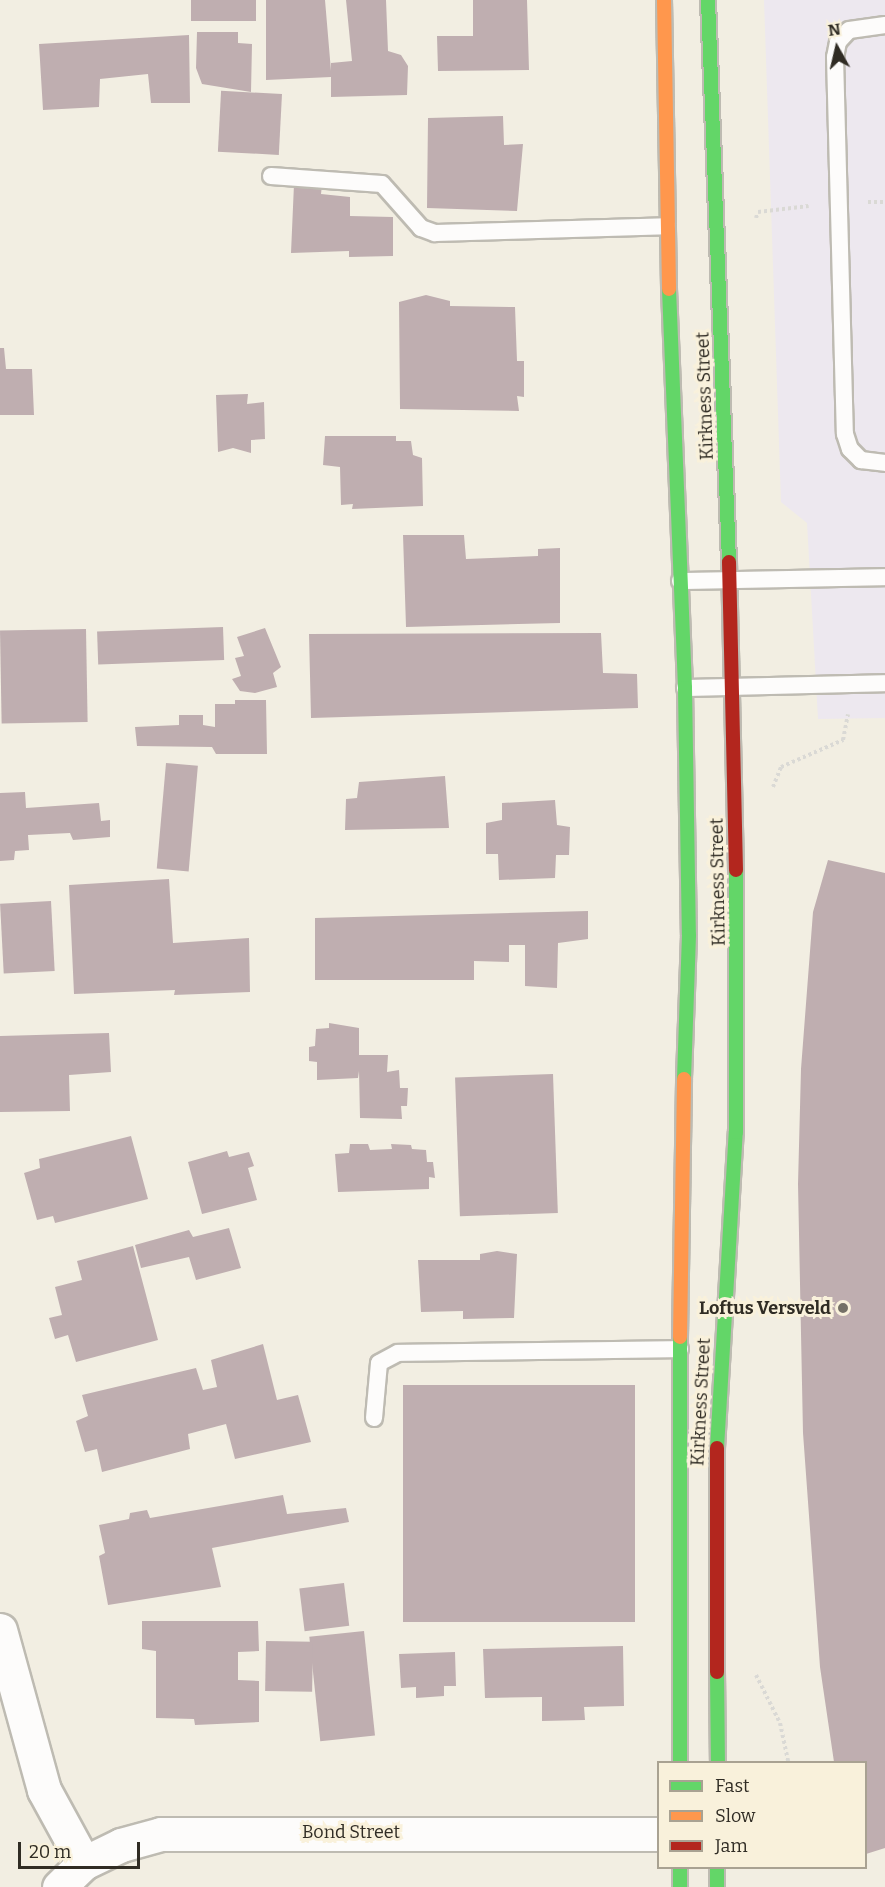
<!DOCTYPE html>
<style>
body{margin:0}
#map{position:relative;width:885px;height:1887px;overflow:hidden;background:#f2eee2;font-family:Bitter,serif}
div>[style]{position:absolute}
.commercial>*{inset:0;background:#ede8ef}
.building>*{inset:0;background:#bfaeb0;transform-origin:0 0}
.path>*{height:4px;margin-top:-2px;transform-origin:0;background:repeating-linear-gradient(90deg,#dad9d5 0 3px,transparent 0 6px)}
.roads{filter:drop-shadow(2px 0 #bebbb2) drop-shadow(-2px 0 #bebbb2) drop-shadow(0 2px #bebbb2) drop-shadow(0 -2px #bebbb2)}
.lane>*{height:16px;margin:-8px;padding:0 8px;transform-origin:8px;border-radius:8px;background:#fdfcfb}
.street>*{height:33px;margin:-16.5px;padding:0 16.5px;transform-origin:16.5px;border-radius:16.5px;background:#fdfcfb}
.fast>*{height:14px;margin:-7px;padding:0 7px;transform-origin:7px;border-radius:7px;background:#63d668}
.slow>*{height:14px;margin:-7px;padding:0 7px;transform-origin:7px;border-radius:7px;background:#ff974d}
.jam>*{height:14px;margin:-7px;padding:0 7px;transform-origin:7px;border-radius:7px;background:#b3261e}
.dots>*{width:16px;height:16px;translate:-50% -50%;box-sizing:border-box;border:3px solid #f9f1db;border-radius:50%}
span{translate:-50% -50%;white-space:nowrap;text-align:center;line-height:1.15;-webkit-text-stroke:6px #f9f1db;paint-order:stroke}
.street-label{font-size:18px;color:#302c24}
.poi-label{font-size:18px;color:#302c24;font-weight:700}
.right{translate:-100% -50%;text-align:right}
.legend{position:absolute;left:657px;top:1761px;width:210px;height:108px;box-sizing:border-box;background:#f9f1db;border:2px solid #a9a292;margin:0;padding:8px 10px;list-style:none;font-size:18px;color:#302c24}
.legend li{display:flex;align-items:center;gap:12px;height:30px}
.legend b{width:30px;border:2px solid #a9a292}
.north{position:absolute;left:807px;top:18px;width:60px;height:60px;-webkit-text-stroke:4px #f9f1db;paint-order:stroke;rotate:352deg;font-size:16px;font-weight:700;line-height:24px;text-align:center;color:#302c24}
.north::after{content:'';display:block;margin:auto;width:21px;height:27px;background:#302c24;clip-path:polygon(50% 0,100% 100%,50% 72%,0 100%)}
.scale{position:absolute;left:18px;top:1842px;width:122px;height:27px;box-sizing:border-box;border:3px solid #302c24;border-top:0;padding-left:8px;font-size:18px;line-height:21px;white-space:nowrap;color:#302c24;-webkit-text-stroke:4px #f9f1db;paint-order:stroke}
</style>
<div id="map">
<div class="commercial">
<div style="clip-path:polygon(764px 0,885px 0,885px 718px,818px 719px,807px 523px,781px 502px)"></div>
</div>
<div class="building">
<div style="left:191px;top:0;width:65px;height:21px"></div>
<div style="clip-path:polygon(266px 0,325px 0,331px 71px,331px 63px,352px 61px,346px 0,386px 0,388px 51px,401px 55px,408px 66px,407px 95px,331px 97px,331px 77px,266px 80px)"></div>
<div style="clip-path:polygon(473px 0,527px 0,529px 70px,438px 71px,437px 36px,473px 36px)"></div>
<div style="clip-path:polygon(197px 32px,238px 32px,238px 43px,252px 44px,251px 92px,202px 84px,196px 68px)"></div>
<div style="clip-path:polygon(189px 35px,190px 103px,151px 103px,148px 74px,100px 79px,99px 107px,43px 110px,39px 44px)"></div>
<div style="left:282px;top:94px;width:61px;height:61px;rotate:93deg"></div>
<div style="clip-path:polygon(503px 116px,504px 145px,523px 144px,517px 211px,427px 208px,428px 118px)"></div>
<div style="clip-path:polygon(294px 184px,322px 185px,321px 194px,350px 197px,350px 216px,393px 217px,393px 256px,349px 257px,349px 251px,291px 253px)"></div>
<div style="clip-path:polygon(426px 295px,450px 301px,450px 306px,515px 307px,517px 361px,524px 361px,524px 397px,517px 396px,519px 411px,400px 409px,399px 302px)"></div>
<div style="clip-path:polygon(0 348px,4px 348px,6px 369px,32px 369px,34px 415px,0 415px)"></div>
<div style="clip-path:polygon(248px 394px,247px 404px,264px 402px,265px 439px,251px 440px,251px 453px,233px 448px,218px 452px,216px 395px)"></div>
<div style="clip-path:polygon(325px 436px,396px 436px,396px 441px,411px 441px,413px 455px,422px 458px,423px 506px,352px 509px,353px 504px,341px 505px,340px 467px,323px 465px)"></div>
<div style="clip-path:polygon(403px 535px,464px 535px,466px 559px,538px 556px,538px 549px,560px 548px,560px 623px,406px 627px)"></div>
<div style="left:223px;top:627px;width:33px;height:126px;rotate:88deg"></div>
<div style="clip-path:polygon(265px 628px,281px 667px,273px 673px,277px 687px,255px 693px,240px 691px,232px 679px,241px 676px,235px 658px,244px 656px,237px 637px)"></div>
<div style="left:86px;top:629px;width:93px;height:86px;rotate:89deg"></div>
<div style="clip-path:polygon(601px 633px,603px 673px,637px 674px,638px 708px,311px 718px,309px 634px)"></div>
<div style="clip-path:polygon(235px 700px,266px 700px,267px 754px,216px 754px,212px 747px,137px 746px,135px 727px,179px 725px,179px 715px,203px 715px,203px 725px,215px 727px,215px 704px,235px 704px)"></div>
<div style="left:166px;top:763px;width:32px;height:106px;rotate:5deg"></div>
<div style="clip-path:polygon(445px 776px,449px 828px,345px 830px,346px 799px,357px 798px,359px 782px)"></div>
<div style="clip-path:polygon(25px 792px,26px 808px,99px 803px,101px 821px,110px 820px,110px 837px,73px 840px,70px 833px,28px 835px,29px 850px,15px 851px,14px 860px,0 861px,0 793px)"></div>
<div style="clip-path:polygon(555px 800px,557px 825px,570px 827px,569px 855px,556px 855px,555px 878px,499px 880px,498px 854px,486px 854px,486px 823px,502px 820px,502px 803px)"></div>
<div style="clip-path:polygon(828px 860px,885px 873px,885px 1848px,866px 1854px,866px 1762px,834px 1762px,820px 1667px,803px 1433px,798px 1184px,801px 1069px,813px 912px)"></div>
<div style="clip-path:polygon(169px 879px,173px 943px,249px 938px,250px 992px,174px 995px,175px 990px,74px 994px,69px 885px)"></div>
<div style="left:51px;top:901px;width:70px;height:51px;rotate:87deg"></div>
<div style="clip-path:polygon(588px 911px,588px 939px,558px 943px,557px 988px,525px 986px,525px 945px,509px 945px,509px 962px,474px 961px,474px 980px,315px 980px,315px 918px)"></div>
<div style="clip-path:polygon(329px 1023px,359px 1028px,359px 1055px,388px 1055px,387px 1072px,399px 1070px,400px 1088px,408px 1088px,407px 1106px,401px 1106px,402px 1119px,360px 1118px,359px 1071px,358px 1078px,317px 1080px,317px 1062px,309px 1061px,309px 1047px,315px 1046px,316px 1029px,329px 1028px)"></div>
<div style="clip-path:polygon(109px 1033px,111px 1072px,69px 1075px,70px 1111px,0 1112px,0 1036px)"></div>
<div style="left:553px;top:1074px;width:139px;height:98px;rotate:88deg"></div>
<div style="clip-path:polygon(131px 1136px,148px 1199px,55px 1223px,53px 1216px,37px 1220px,24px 1173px,40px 1168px,39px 1159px)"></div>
<div style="clip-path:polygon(350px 1144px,368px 1144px,370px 1150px,392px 1149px,391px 1144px,411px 1145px,412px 1149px,426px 1150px,427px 1162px,433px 1162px,435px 1178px,429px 1177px,429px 1189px,338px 1192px,335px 1154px,349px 1153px)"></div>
<div style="clip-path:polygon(227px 1151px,229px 1157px,249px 1152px,254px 1166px,248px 1168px,257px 1200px,202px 1214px,188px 1162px)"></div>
<div style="clip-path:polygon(229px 1228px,241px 1268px,196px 1280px,189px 1257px,141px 1268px,135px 1245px,189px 1230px,193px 1237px)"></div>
<div style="clip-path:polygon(133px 1246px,158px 1340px,76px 1362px,68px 1335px,55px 1339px,49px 1318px,62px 1315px,55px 1287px,82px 1280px,77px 1261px)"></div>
<div style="clip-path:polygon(497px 1251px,517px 1254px,514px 1318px,463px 1319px,463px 1311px,421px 1312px,418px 1260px,480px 1260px,480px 1254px)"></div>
<div style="clip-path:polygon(263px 1344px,277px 1400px,298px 1395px,311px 1442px,235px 1459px,226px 1424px,188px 1434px,190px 1449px,102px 1472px,97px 1449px,85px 1452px,76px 1421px,88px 1416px,82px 1395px,196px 1368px,203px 1390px,217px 1387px,211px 1360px)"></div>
<div style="left:635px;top:1385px;width:237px;height:232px;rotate:90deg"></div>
<div style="clip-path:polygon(283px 1495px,287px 1514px,346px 1508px,349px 1522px,212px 1548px,221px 1587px,108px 1605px,99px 1556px,105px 1553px,99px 1525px,129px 1519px,130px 1513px,147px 1510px,150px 1518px)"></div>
<div style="left:344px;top:1583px;width:43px;height:45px;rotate:83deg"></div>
<div style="clip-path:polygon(142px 1621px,258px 1621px,259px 1651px,238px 1652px,238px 1680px,259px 1681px,259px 1722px,195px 1725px,194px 1719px,156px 1718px,156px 1651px,142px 1649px)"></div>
<div style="left:364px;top:1631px;width:105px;height:55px;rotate:84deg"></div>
<div style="left:266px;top:1641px;width:47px;height:50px;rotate:1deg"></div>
<div style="clip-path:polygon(623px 1646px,624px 1706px,584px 1707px,585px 1720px,542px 1721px,542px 1697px,485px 1698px,483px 1649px)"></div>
<div style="clip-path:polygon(455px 1652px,456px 1686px,444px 1686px,444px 1696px,416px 1698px,416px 1687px,401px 1688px,399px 1654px)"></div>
</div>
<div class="path">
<div style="left:868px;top:202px;width:17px"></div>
<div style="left:756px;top:218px;width:6px;rotate:-72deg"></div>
<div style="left:758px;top:212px;width:51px;rotate:-6.7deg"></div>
<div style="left:773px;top:787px;width:22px;rotate:-68deg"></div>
<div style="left:781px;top:767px;width:68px;rotate:-23.5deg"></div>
<div style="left:843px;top:740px;width:26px;rotate:-79deg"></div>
<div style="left:756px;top:1675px;width:54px;rotate:63.4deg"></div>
<div style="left:780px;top:1723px;width:40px;rotate:78deg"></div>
</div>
<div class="roads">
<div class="lane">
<div style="left:885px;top:25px;width:36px;rotate:172deg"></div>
<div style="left:849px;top:30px;width:16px;rotate:133deg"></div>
<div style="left:838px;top:42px;width:15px;rotate:101deg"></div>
<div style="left:835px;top:57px;width:377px;rotate:88.5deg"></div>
<div style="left:845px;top:434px;width:16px;rotate:72deg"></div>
<div style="left:850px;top:449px;width:16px;rotate:45deg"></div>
<div style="left:861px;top:460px;width:24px;rotate:7deg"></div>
<div style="left:271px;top:176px;width:111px;rotate:4.1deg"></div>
<div style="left:382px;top:184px;width:59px;rotate:48.4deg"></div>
<div style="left:421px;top:228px;width:15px;rotate:20deg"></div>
<div style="left:435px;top:233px;width:232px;rotate:-1.7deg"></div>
<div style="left:680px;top:581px;width:205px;rotate:-1.1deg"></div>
<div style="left:685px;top:688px;width:200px;rotate:-1.4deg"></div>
<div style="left:374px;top:1418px;width:55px;rotate:-84.8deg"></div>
<div style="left:379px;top:1363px;width:21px;rotate:-28deg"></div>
<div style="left:398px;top:1353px;width:282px;rotate:-0.8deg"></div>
</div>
<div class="street">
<div style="left:0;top:1630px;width:166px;rotate:74.6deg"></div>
<div style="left:44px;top:1790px;width:83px;rotate:61.3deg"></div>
<div style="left:59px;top:1887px;width:35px;rotate:-44deg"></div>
<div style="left:84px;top:1863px;width:41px;rotate:-25.9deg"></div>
<div style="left:121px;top:1845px;width:41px;rotate:-15.4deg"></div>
<div style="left:161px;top:1834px;width:497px"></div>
</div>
<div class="fast">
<div style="left:708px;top:0;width:562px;rotate:87.86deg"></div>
<div style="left:669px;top:289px;width:399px;rotate:87.7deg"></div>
<div style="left:685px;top:688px;width:247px;rotate:89.1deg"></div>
<div style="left:689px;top:935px;width:144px;rotate:92deg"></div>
<div style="left:680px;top:1337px;width:425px;rotate:90deg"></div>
<div style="left:717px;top:1448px;width:317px;rotate:-86.6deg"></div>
<div style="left:736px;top:1132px;width:262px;rotate:-90deg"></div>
<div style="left:717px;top:1672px;width:90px;rotate:89.4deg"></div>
<div style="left:680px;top:1868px;width:19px;rotate:90deg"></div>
<div style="left:717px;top:1868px;width:19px;rotate:90deg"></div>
</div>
<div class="slow">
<div style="left:664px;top:0;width:289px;rotate:89deg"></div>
<div style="left:680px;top:1337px;width:258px;rotate:-89.1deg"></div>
</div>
<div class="jam">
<div style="left:729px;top:562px;width:308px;rotate:88.7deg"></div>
<div style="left:717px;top:1672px;width:224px;rotate:-90deg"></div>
</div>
</div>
<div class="dots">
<div style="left:843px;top:1308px;background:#747066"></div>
</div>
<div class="street-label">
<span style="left:705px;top:396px;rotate:-92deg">Kirkness Street</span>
<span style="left:718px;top:882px;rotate:-91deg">Kirkness Street</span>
<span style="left:701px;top:1402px;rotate:-87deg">Kirkness Street</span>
<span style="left:351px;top:1832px">Bond Street</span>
</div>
<div class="poi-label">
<span class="right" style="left:831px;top:1308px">Loftus Versveld</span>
</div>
<ul class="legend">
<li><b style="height:8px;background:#63d668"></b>Fast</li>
<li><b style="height:8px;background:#ff974d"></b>Slow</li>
<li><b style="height:8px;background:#b3261e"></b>Jam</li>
</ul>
<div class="north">N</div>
<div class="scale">20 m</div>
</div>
